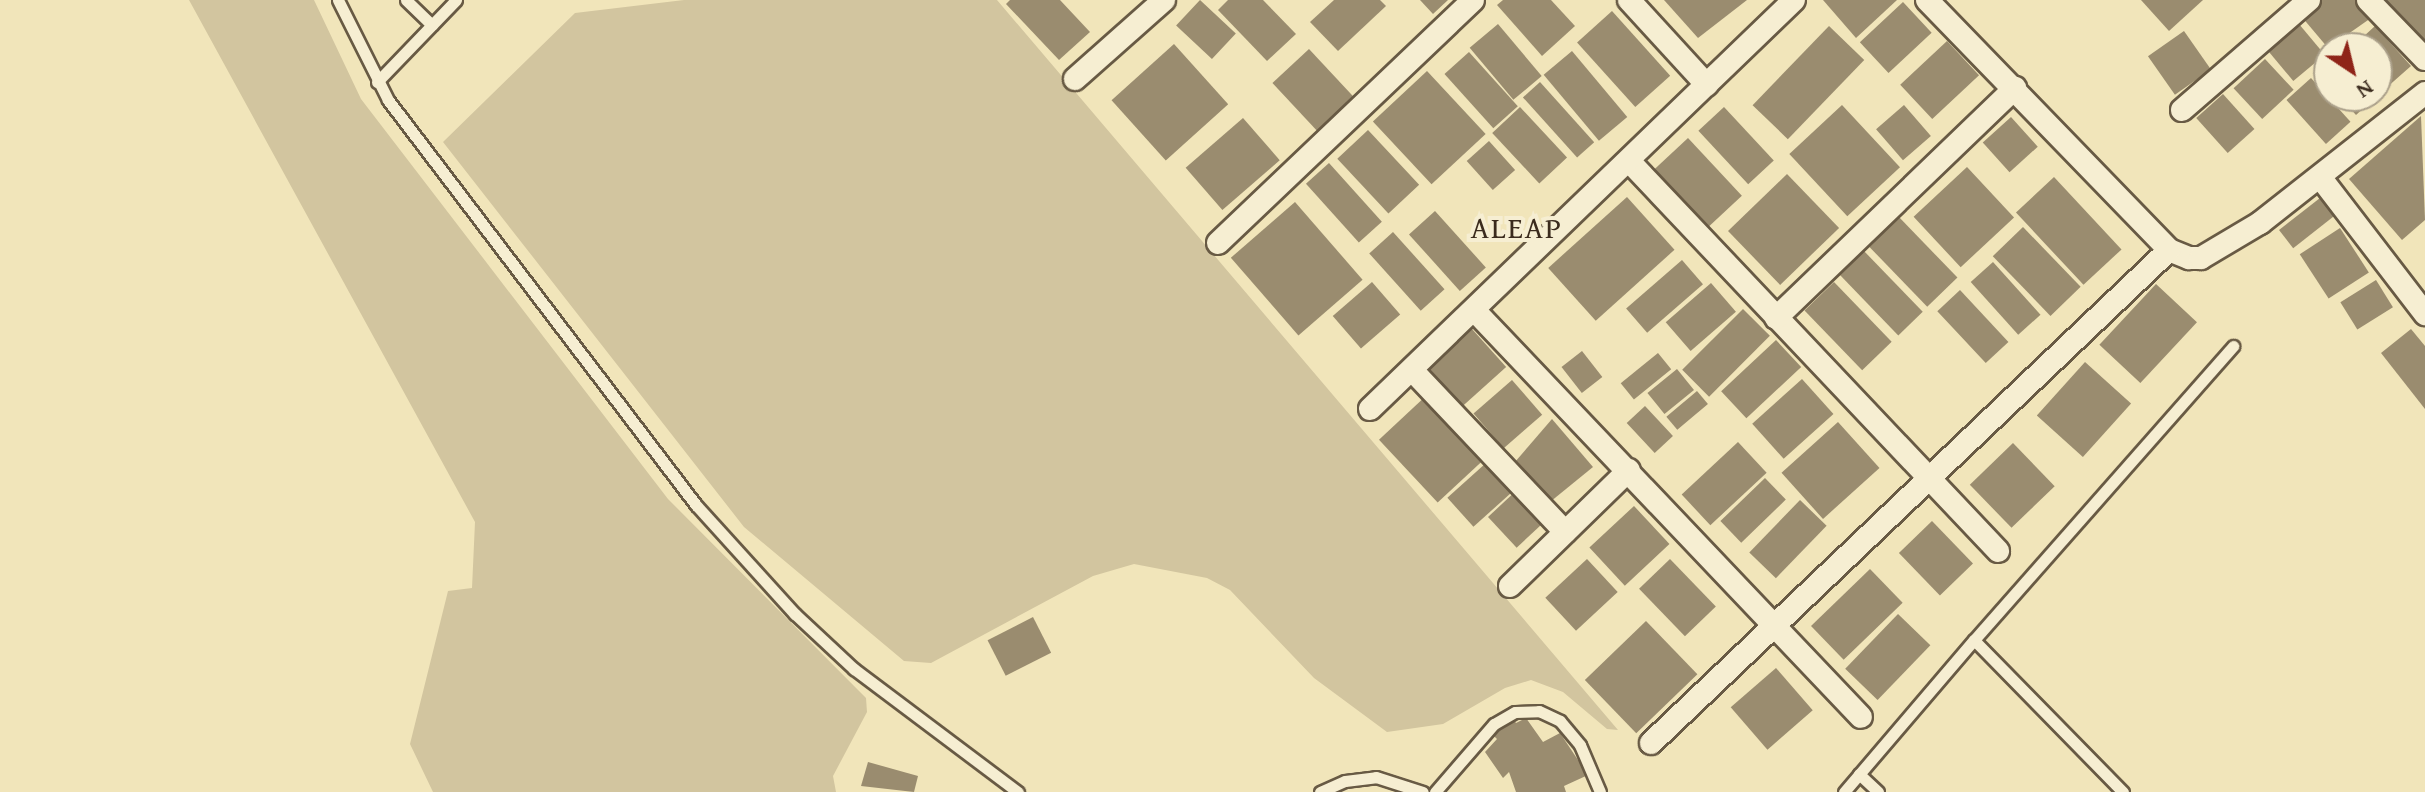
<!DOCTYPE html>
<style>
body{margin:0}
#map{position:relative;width:2425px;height:792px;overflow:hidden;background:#f1e5ba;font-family:"Gentium Book Plus",serif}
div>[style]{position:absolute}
.green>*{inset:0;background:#d2c59f}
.building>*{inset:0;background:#9a8c6f;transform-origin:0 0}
.roads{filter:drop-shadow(2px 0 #685a44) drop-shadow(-2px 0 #685a44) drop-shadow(0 2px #685a44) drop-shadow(0 -2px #685a44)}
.lane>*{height:11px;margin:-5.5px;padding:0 5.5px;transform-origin:5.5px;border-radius:5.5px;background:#f6eed2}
.street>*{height:22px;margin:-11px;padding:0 11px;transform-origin:11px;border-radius:11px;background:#f6eed2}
span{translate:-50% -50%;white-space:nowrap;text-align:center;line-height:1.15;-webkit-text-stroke:8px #f6eed2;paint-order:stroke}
.neighbourhood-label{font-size:30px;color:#3b2b1d;letter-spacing:2px}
.north{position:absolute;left:2313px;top:32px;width:80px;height:80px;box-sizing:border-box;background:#f6eed2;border:2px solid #aba08a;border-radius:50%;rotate:145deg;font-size:22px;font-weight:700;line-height:32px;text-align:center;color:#3b2b1d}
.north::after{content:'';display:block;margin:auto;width:28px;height:36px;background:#8f2418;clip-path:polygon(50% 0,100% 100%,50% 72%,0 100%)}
</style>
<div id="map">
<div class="green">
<div style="clip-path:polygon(189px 0,314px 0,361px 99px,668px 499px,866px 698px,867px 712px,833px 776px,836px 792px,433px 792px,410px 744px,448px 591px,472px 588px,475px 522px)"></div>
<div style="clip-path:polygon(684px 0,997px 0,1618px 730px,1607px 729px,1563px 692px,1531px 680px,1505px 688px,1443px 724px,1387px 732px,1314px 678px,1230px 590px,1207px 578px,1134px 564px,1093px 576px,931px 663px,904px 661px,744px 527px,443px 142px,575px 13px)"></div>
</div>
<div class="building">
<div style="clip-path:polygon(1010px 0,1060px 0,1090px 32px,1059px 60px,1006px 4px)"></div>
<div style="left:1200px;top:0;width:49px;height:35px;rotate:43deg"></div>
<div style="clip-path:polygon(1228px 0,1263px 0,1296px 34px,1267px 61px,1218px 10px)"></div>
<div style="clip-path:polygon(1334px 0,1380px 0,1386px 6px,1338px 51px,1310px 22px)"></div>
<div style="clip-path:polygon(1420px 0,1448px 0,1433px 14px)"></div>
<div style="clip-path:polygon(1503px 0,1551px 0,1575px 26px,1542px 56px,1497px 5px)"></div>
<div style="clip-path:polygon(1664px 0,1747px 0,1698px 38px)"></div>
<div style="clip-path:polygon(1823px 0,1897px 0,1856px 38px)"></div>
<div style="clip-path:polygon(2141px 0,2203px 0,2169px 31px)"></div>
<div style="clip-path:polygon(2321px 0,2357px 0,2371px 18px,2328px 48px,2301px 16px)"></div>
<div style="clip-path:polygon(2384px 0,2425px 0,2425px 48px)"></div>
<div style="left:1903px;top:2px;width:42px;height:59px;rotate:47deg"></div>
<div style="left:1612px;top:11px;width:87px;height:47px;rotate:48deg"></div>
<div style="left:1498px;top:24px;width:68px;height:37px;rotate:50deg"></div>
<div style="left:2299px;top:24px;width:40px;height:41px;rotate:50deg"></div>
<div style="left:1829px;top:26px;width:49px;height:110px;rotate:44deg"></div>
<div style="clip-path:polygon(2375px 26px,2411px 66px,2377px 96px,2377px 48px,2351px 48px)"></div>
<div style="left:2184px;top:31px;width:47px;height:44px;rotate:55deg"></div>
<div style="left:1947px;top:41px;width:47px;height:64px;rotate:47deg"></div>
<div style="left:1174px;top:44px;width:81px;height:84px;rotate:48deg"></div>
<div style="left:1309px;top:49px;width:66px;height:50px;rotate:47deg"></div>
<div style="left:1572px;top:51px;width:86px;height:37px;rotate:50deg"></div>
<div style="left:1469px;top:52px;width:73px;height:33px;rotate:48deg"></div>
<div style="left:2265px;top:59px;width:42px;height:43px;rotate:47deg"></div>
<div style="left:1427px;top:71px;width:86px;height:74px;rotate:47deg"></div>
<div style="left:2311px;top:78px;width:59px;height:33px;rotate:48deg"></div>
<div style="left:1540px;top:82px;width:81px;height:23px;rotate:48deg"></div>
<div style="left:2223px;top:94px;width:47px;height:36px;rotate:48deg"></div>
<div style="clip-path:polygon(2339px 96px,2377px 96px,2356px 115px)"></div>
<div style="left:1842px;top:105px;width:85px;height:72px;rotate:47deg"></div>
<div style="left:1904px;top:105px;width:41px;height:37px;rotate:49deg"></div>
<div style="left:1520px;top:107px;width:69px;height:38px;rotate:47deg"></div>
<div style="left:1724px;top:107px;width:73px;height:35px;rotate:47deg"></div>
<div style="clip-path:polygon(2421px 116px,2425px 220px,2402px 240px,2349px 179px)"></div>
<div style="left:2011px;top:117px;width:40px;height:38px;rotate:48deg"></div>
<div style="left:1243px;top:118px;width:56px;height:76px;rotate:49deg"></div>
<div style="left:1368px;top:130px;width:75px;height:42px;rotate:47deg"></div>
<div style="left:1688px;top:138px;width:79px;height:47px;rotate:47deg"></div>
<div style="left:1489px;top:141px;width:39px;height:30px;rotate:48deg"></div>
<div style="left:1329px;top:163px;width:79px;height:31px;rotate:48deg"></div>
<div style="left:1967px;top:167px;width:69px;height:73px;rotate:47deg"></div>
<div style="left:1787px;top:174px;width:75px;height:82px;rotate:46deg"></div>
<div style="left:2054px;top:177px;width:99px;height:52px;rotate:47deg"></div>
<div style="left:1627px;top:197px;width:71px;height:106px;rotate:48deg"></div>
<div style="left:2320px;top:198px;width:23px;height:52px;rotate:52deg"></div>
<div style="left:1295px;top:202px;width:103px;height:85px;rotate:49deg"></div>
<div style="left:1435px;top:211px;width:76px;height:35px;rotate:48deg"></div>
<div style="left:1897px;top:215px;width:87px;height:42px;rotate:46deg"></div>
<div style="left:2023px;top:227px;width:83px;height:42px;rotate:46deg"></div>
<div style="left:2340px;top:228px;width:53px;height:48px;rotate:57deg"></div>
<div style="left:1393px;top:232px;width:77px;height:32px;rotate:48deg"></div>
<div style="left:1863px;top:250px;width:86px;height:34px;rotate:46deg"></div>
<div style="left:1682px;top:260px;width:32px;height:74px;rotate:49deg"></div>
<div style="left:1993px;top:262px;width:71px;height:30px;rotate:48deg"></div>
<div style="left:2376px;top:280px;width:32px;height:42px;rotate:58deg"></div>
<div style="left:1372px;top:282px;width:43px;height:52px;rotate:49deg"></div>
<div style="left:1834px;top:282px;width:83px;height:41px;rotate:46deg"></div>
<div style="left:1711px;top:283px;width:38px;height:60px;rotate:49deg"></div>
<div style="left:2156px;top:284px;width:56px;height:83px;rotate:43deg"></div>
<div style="left:1960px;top:290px;width:71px;height:31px;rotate:47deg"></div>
<div style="left:1743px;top:309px;width:38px;height:86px;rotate:45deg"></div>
<div style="left:1472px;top:329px;width:51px;height:61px;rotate:48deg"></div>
<div style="clip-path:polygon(2411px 329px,2425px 346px,2425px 409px,2381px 353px)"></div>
<div style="left:1776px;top:340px;width:37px;height:75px;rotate:47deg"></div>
<div style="left:1582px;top:351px;width:33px;height:26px;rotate:52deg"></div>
<div style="left:1658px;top:353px;width:21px;height:48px;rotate:51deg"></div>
<div style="left:2085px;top:362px;width:62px;height:72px;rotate:42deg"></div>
<div style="left:1677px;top:369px;width:27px;height:38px;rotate:51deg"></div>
<div style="left:1802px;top:379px;width:47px;height:67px;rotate:48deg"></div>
<div style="left:1512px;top:380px;width:46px;height:51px;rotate:49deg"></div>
<div style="left:1697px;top:391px;width:17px;height:40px;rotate:50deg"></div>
<div style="left:1428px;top:394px;width:86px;height:67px;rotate:47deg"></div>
<div style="left:1645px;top:406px;width:41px;height:25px;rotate:47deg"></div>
<div style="clip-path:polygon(1552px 419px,1593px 467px,1550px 502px,1515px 462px)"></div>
<div style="left:1838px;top:422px;width:62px;height:76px;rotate:48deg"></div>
<div style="left:1738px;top:442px;width:42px;height:77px;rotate:47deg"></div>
<div style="left:2013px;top:443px;width:60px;height:60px;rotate:46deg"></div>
<div style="left:1486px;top:463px;width:39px;height:52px;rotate:48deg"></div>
<div style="left:1765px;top:478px;width:30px;height:62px;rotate:46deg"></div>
<div style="left:1518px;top:489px;width:42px;height:41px;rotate:47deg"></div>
<div style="left:1800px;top:500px;width:37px;height:73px;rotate:44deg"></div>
<div style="left:1634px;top:506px;width:52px;height:61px;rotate:47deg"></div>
<div style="left:1932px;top:521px;width:59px;height:46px;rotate:46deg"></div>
<div style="left:1587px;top:559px;width:45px;height:57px;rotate:47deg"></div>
<div style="left:1670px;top:559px;width:66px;height:43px;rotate:46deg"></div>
<div style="left:1870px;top:569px;width:47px;height:82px;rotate:46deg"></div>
<div style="left:1898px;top:614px;width:45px;height:76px;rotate:44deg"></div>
<div style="left:1033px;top:617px;width:40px;height:51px;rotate:63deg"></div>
<div style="left:1646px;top:621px;width:74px;height:85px;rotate:46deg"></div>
<div style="left:1776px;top:668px;width:56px;height:60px;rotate:49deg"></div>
<div style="clip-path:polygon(1512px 717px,1516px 723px,1526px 718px,1543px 742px,1560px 733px,1588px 775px,1564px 786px,1566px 792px,1516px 792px,1509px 772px,1503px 778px,1485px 752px,1497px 739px,1491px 733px)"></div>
<div style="clip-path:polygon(868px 762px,918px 776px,914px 792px,861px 786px)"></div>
</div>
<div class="roads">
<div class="lane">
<div style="left:338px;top:0;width:112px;rotate:63.4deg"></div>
<div style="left:388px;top:100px;width:509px;rotate:52.75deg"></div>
<div style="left:696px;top:505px;width:147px;rotate:47.8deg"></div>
<div style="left:795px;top:614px;width:81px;rotate:43deg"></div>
<div style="left:854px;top:669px;width:205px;rotate:36.9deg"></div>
<div style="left:406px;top:0;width:36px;rotate:44deg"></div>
<div style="left:377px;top:82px;width:114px;rotate:-46.1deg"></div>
<div style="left:1974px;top:640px;width:392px;rotate:-48.6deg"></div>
<div style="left:1859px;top:774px;width:26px;rotate:43deg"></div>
<div style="left:1320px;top:792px;width:27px;rotate:-24deg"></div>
<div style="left:1345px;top:781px;width:31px;rotate:-7deg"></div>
<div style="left:1376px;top:777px;width:49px;rotate:17.7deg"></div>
<div style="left:1435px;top:792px;width:90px;rotate:-49.1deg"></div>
<div style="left:1494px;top:724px;width:24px;rotate:-30deg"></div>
<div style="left:1515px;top:712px;width:24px;rotate:-2deg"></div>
<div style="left:1539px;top:711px;width:23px;rotate:25deg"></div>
<div style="left:1560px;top:721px;width:31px;rotate:50deg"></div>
<div style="left:1580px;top:745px;width:51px;rotate:66.9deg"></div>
<div style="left:1844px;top:792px;width:200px;rotate:-49.5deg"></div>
<div style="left:1974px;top:640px;width:213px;rotate:45.6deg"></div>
</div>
<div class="street">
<div style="left:1629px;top:0;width:115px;rotate:47.5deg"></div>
<div style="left:1927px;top:0;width:348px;rotate:45.9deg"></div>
<div style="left:2169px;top:250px;width:22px;rotate:22deg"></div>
<div style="left:2189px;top:258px;width:12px"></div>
<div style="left:2201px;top:258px;width:69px;rotate:-30.7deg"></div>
<div style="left:2260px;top:223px;width:210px;rotate:-38.2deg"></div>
<div style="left:2368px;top:0;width:82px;rotate:46deg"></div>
<div style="left:1075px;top:79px;width:119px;rotate:-41.6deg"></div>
<div style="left:2182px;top:110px;width:168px;rotate:-40.9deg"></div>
<div style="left:1629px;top:161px;width:537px;rotate:46.58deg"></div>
<div style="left:2320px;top:177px;width:173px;rotate:52.5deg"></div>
<div style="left:1218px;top:243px;width:352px;rotate:-43.6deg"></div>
<div style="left:1475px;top:311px;width:560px;rotate:46.45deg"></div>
<div style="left:1776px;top:318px;width:332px;rotate:-43.9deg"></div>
<div style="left:1412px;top:370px;width:223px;rotate:46.6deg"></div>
<div style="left:1370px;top:409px;width:589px;rotate:-43.97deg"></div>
<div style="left:1510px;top:586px;width:166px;rotate:-44.3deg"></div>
<div style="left:1651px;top:743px;width:715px;rotate:-43.58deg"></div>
</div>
</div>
<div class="neighbourhood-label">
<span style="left:1517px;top:227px">ALEAP</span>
</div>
<div class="north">N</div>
</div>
